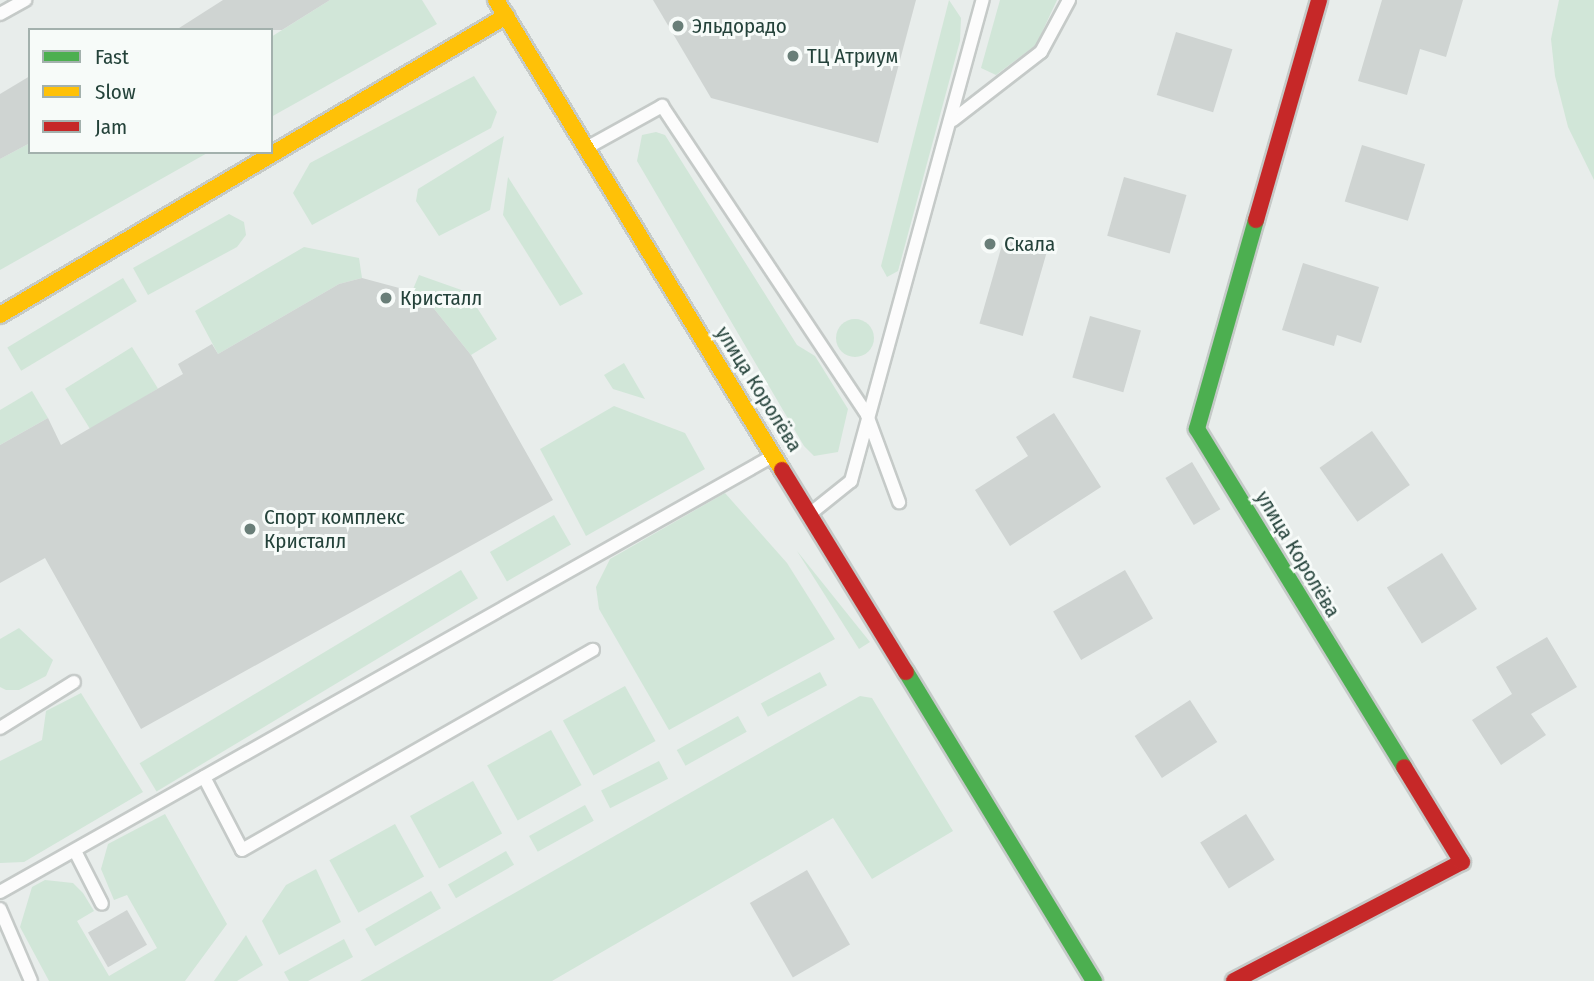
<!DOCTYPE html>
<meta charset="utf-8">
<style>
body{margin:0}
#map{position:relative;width:1594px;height:981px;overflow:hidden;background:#e8edeb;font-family:"Fira Sans Condensed",sans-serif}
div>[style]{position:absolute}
.green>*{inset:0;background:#d1e6d8;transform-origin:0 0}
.round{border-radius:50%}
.building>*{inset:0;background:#cfd4d2;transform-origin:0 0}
.roads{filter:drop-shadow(2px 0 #c5cac8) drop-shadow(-2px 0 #c5cac8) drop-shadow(0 2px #c5cac8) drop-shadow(0 -2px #c5cac8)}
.lane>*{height:12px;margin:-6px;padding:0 6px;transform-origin:6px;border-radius:6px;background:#fcfcfc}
.fast>*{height:16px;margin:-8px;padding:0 8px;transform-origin:8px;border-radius:8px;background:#4caf50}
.slow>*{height:16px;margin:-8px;padding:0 8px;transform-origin:8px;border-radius:8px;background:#ffc107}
.jam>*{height:16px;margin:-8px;padding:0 8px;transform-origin:8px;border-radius:8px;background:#c62828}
.dots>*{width:19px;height:19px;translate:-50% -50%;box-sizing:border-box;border:4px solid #f7fbf9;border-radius:50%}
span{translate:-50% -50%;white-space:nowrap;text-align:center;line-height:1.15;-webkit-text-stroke:6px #f7fbf9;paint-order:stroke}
.poi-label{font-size:21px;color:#24423a}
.left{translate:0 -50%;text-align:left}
.street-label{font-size:21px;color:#24423a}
.legend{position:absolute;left:28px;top:28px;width:245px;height:126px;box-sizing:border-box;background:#f7fbf9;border:2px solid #a3b1ad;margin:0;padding:9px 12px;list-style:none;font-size:21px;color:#24423a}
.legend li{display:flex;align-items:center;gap:14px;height:35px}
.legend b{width:35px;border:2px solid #a3b1ad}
</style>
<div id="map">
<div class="green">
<div style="clip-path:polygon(330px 0,422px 0,437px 24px,271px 117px,271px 37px)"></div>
<div style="clip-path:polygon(949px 0,961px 18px,960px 41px,898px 271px,887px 277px,881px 266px)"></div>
<div style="clip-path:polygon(1000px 0,1057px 0,1036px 45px,996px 75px,981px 68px)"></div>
<div style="clip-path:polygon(1559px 0,1594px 0,1594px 180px,1568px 127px,1555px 76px,1551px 39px)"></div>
<div style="clip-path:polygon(474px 76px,497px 112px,491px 128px,312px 225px,293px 193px,310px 163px)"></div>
<div style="clip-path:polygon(656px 132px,665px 135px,797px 345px,815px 356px,848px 409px,838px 452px,814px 456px,804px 446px,637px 161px,642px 135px)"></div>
<div style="clip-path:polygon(504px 136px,490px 210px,439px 236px,416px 201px,418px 189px)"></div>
<div style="clip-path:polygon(30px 143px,30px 152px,209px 152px,0 270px,0 159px)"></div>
<div style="clip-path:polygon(508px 177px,583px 294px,560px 306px,503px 215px)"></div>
<div style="clip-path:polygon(229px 214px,244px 222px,246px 235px,237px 247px,148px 295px,133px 268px)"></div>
<div style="clip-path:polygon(304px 247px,359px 258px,362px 278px,339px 284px,218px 354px,195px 311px)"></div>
<div style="clip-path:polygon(419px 275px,467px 292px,497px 339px,471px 355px,431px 305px,411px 294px)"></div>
<div style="left:123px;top:278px;width:27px;height:135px;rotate:59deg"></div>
<div class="round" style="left:836px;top:319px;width:38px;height:38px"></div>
<div style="left:132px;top:347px;width:49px;height:79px;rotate:58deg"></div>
<div style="clip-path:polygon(624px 363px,645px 399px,613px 389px,604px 375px)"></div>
<div style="clip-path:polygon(32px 391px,48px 418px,0 445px,0 410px)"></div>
<div style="clip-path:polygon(614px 406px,685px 433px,705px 469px,586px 536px,540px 449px)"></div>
<div style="clip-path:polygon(725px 493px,787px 563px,835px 639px,669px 730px,599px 609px,596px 587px,610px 559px)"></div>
<div style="left:554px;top:515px;width:34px;height:74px;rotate:60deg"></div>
<div style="clip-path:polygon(797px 551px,870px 642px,859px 649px)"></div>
<div style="left:461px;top:570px;width:33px;height:375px;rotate:59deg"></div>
<div style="clip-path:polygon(19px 628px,53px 660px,46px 676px,19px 690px,6px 690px,0 687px,0 639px)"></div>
<div style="left:820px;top:672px;width:15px;height:67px;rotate:62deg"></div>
<div style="left:625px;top:686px;width:63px;height:71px;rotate:61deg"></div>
<div style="clip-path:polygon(81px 693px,143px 792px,24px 862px,0 863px,0 761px,42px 740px,46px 711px)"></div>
<div style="clip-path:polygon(860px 696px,872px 698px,953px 831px,872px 879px,833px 818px,552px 981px,360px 981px)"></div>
<div style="left:738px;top:716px;width:18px;height:70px;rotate:61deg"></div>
<div style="left:551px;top:730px;width:63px;height:73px;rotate:61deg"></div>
<div style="left:659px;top:761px;width:20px;height:65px;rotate:63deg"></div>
<div style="left:473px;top:781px;width:60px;height:72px;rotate:61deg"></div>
<div style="left:585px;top:805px;width:18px;height:64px;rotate:61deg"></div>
<div style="clip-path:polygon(165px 814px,227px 924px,185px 981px,49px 981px,20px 927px,32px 887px,45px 880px,73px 883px,83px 893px,94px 911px,77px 921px,109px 976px,157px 948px,127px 895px,114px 900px,101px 869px,108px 844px)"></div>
<div style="left:395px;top:824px;width:60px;height:75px;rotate:61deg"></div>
<div style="left:506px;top:851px;width:16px;height:67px;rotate:60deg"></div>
<div style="clip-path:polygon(316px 869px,341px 922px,279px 955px,262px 921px,286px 885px)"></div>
<div style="left:431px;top:891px;width:20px;height:76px;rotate:60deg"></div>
<div style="clip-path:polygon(246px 935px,263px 965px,237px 981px,214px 981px)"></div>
<div style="clip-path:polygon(344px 939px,353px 957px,308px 981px,289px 981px,284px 972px)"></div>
</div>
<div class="building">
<div style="clip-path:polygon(223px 0,330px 0,282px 30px,176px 30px)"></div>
<div style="clip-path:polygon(653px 0,916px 0,878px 143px,711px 98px)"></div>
<div style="clip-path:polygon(1382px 0,1463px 0,1446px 57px,1420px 49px,1407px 95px,1358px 81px)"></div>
<div style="left:1176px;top:32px;width:59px;height:66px;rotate:17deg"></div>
<div style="clip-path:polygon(30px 76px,30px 143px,0 159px,0 94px)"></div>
<div style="left:1362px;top:145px;width:66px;height:59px;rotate:17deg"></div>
<div style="left:1124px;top:177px;width:65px;height:61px;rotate:16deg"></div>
<div style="left:1004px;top:238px;width:45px;height:89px;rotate:16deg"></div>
<div style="clip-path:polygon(1303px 263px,1379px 287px,1361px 343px,1337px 335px,1334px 346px,1282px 330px)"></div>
<div style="clip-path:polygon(362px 278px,403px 289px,431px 305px,471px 355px,553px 500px,141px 729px,45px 558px,0 583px,0 445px,48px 418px,61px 445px,183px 374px,178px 364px,212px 344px,218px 354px,339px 284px)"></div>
<div style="left:1090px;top:316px;width:53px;height:64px;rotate:16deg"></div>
<div style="clip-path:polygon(1054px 413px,1101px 487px,1010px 546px,975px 490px,1028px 456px,1016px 437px)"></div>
<div style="left:1372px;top:431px;width:66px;height:64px;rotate:55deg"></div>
<div style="left:1192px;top:462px;width:55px;height:31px;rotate:59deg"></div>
<div style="left:1442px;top:553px;width:66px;height:65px;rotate:58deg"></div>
<div style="left:1125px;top:570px;width:56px;height:83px;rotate:60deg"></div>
<div style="clip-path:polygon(1547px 637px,1577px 687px,1531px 714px,1546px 735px,1501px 765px,1472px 720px,1512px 694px,1496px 667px)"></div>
<div style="left:1190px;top:700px;width:50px;height:66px;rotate:57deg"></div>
<div style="left:1246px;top:814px;width:54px;height:54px;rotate:58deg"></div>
<div style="left:807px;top:870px;width:86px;height:66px;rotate:60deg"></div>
<div style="left:127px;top:910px;width:40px;height:45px;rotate:60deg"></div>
</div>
<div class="roads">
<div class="lane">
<div style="left:0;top:14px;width:29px;rotate:-29deg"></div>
<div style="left:953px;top:120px;width:111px;rotate:-37.7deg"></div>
<div style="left:1041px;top:52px;width:59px;rotate:-61.7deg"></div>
<div style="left:588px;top:147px;width:85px;rotate:-29deg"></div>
<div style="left:662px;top:106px;width:371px;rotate:56.4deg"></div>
<div style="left:867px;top:415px;width:93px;rotate:69.8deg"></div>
<div style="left:811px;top:513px;width:51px;rotate:-38.7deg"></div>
<div style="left:851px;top:481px;width:499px;rotate:-74.7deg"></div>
<div style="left:0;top:728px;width:87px;rotate:-31.9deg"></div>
<div style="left:204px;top:777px;width:82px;rotate:62.5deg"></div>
<div style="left:242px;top:850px;width:404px;rotate:-29.7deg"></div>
<div style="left:75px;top:851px;width:59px;rotate:63deg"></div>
<div style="left:0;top:892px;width:885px;rotate:-29.43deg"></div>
<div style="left:0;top:909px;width:78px;rotate:66.7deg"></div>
</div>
<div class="fast">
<div style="left:1256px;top:220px;width:217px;rotate:105.8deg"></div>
<div style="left:1197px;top:429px;width:396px;rotate:58.5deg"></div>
<div style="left:906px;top:672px;width:362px;rotate:58.7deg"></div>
</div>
<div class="slow">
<div style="left:496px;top:0;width:550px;rotate:58.68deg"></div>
<div style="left:0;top:315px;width:588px;rotate:-30.58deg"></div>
</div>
<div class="jam">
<div style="left:1256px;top:220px;width:229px;rotate:-74deg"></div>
<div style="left:782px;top:470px;width:237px;rotate:58.5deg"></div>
<div style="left:1234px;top:981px;width:257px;rotate:-27.6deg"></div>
<div style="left:1462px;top:862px;width:111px;rotate:-121.4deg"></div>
</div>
</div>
<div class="dots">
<div style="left:678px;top:26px;background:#697e78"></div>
<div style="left:793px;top:56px;background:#697e78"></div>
<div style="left:990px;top:244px;background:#697e78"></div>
<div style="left:386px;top:298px;background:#697e78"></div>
<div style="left:250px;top:529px;background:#697e78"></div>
</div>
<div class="poi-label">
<span class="left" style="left:692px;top:26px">Эльдорадо</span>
<span class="left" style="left:807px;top:56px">ТЦ Атриум</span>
<span class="left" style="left:1004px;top:244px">Скала</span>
<span class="left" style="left:400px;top:298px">Кристалл</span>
<span class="left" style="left:264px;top:529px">Спорт комплекс<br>Кристалл</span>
</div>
<div class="street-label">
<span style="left:759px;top:389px;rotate:58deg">улица Королёва</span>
<span style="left:1298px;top:554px;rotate:59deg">улица Королёва</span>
</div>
<ul class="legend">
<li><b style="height:9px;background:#4caf50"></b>Fast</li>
<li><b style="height:9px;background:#ffc107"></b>Slow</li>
<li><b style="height:9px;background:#c62828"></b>Jam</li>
</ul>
</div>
